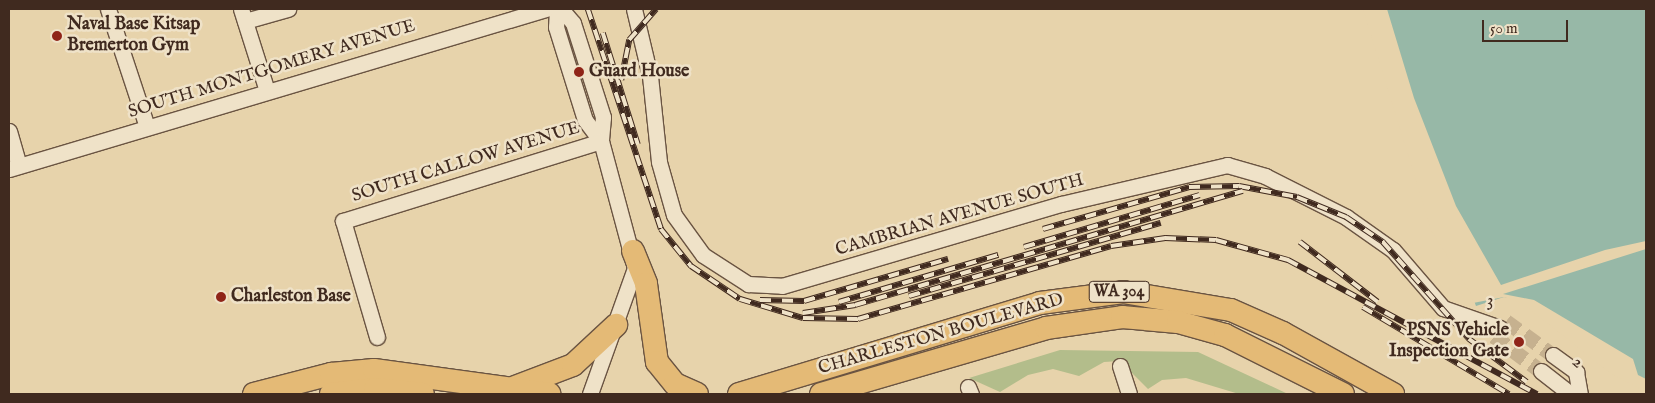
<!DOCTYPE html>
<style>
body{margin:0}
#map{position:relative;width:1655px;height:403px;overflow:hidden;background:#e7d3ab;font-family:"IM FELL English",serif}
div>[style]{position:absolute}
.green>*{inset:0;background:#b3bd8b}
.water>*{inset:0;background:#97b8a7}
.pier>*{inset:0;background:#e7d3ab}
.minor-tunnel>*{height:15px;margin-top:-7.5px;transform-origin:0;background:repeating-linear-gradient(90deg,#c6b18f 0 15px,transparent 0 23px)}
.roads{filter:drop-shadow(1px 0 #6a5442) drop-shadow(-1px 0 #6a5442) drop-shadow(0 1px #6a5442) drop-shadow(0 -1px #6a5442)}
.minor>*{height:15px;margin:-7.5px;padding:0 7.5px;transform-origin:7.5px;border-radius:7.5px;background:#efe2c8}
.highway>*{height:22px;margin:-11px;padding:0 11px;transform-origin:11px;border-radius:11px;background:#e4ba76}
.rail>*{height:5.5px;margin-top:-2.75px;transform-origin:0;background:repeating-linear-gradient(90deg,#efe2c8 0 11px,#402a1f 0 22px);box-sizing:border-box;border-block:1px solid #402a1f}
.dots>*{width:14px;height:14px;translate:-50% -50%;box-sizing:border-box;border:2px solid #efe2c8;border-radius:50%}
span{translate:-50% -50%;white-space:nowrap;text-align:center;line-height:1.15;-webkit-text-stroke:5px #efe2c8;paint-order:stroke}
.shield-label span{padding:1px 4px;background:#efe2c8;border:1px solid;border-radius:4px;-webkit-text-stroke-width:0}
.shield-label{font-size:16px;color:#402a1f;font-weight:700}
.poi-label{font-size:18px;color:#402a1f;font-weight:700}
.left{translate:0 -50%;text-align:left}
.right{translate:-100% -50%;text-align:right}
.street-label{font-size:18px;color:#402a1f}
.frame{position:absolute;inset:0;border:10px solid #402a1f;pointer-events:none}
.scale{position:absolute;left:1482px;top:20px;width:86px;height:22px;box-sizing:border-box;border:2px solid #402a1f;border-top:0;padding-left:6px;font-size:15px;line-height:18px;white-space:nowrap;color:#402a1f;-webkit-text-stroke:4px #efe2c8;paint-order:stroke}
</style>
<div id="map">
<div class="green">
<div style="clip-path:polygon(1060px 350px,1198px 352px,1288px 394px,1239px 394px,1186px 378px,1162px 380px,1148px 389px,1120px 361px,1104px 362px,1079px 376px,1053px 369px,1028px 375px,1000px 392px,969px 378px)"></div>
</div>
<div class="water">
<div style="clip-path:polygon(1366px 9px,1646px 9px,1646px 390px,1524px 301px,1504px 297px,1476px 306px)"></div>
</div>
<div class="pier">
<div style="clip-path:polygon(1363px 9px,1387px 9px,1414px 98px,1456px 206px,1501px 285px,1605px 250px,1646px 241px,1646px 249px,1503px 294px,1534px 300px,1633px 359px,1638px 375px,1646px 379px,1646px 392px,1610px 373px,1522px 303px,1504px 297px,1473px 303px,1470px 292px,1432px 232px)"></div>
</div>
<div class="minor-tunnel">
<div style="left:1506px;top:321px;width:58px;rotate:35.9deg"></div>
<div style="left:1494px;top:336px;width:59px;rotate:36.7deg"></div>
</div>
<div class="roads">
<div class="minor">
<div style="left:108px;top:9px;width:124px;rotate:71.7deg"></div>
<div style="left:241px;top:9px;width:86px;rotate:72.4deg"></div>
<div style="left:557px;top:9px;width:18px;rotate:93deg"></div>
<div style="left:556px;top:27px;width:97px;rotate:72.7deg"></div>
<div style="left:585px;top:120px;width:26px;rotate:53deg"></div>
<div style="left:601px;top:141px;width:131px;rotate:75deg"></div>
<div style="left:635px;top:268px;width:134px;rotate:109.7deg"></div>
<div style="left:561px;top:9px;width:18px;rotate:49deg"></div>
<div style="left:573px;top:23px;width:99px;rotate:72.3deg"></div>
<div style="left:603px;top:117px;width:24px;rotate:95deg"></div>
<div style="left:634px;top:9px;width:69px;rotate:76.6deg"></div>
<div style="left:650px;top:76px;width:86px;rotate:84deg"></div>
<div style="left:659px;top:162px;width:55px;rotate:74.2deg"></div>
<div style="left:674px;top:215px;width:49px;rotate:54.1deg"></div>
<div style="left:703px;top:255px;width:54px;rotate:32.8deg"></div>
<div style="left:748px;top:284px;width:34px;rotate:3deg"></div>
<div style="left:782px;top:286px;width:291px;rotate:-16.4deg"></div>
<div style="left:1061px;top:204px;width:171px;rotate:-13.2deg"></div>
<div style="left:1227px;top:165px;width:40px;rotate:16deg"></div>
<div style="left:1265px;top:176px;width:91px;rotate:26.8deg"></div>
<div style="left:1346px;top:217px;width:57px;rotate:35.1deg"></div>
<div style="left:1393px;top:250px;width:77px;rotate:49.2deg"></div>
<div style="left:1443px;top:308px;width:60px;rotate:19.3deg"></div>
<div style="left:245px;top:21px;width:45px;rotate:-15.6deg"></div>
<div style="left:9px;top:131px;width:36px;rotate:74deg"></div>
<div style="left:9px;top:169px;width:560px;rotate:-16.59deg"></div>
<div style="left:377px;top:337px;width:121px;rotate:-106.3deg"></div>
<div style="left:343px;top:221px;width:270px;rotate:-17.2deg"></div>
<div style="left:1553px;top:355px;width:29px;rotate:36deg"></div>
<div style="left:1576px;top:372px;width:22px;rotate:80deg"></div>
<div style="left:1120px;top:366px;width:29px;rotate:72deg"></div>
<div style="left:1541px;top:371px;width:37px;rotate:38deg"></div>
<div style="left:968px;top:387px;width:8px;rotate:67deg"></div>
</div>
<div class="highway">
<div style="left:633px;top:251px;width:35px;rotate:68deg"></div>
<div style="left:646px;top:284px;width:79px;rotate:82deg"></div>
<div style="left:657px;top:362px;width:28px;rotate:51deg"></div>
<div style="left:675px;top:384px;width:24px;rotate:24deg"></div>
<div style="left:515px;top:387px;width:62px;rotate:-20.8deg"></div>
<div style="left:573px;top:365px;width:59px;rotate:-42.9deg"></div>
<div style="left:254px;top:394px;width:80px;rotate:-14.6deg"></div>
<div style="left:331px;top:374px;width:43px;rotate:-5.3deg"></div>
<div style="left:374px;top:370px;width:177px;rotate:7.8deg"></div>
<div style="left:331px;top:394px;width:44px;rotate:-6.5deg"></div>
<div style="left:375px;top:389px;width:48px;rotate:5.9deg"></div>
<div style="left:739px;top:394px;width:314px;rotate:-16.8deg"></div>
<div style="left:1040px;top:303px;width:84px;rotate:-7.5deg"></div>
<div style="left:1123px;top:292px;width:109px;rotate:9.5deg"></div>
<div style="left:1231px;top:310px;width:57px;rotate:23.9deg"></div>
<div style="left:1283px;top:333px;width:126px;rotate:29deg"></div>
<div style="left:821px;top:394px;width:234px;rotate:-16.3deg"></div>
<div style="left:1046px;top:328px;width:77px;rotate:-8.2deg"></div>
<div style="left:1122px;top:317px;width:56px;rotate:5.1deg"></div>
<div style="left:1178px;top:322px;width:49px;rotate:15.5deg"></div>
<div style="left:1225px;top:335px;width:132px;rotate:26.6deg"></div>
</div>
</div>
<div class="rail">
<div style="left:588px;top:9px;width:232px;rotate:71.6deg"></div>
<div style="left:661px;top:229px;width:48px;rotate:51deg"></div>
<div style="left:691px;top:266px;width:59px;rotate:34deg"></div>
<div style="left:740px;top:299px;width:66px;rotate:16.8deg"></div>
<div style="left:803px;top:318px;width:55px;rotate:1deg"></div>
<div style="left:858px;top:319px;width:263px;rotate:-16.1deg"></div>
<div style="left:1111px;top:246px;width:55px;rotate:-8.4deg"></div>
<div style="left:1165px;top:238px;width:51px;rotate:2.2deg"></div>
<div style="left:1216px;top:240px;width:75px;rotate:15.5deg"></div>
<div style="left:1288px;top:260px;width:283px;rotate:28.3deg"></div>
<div style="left:603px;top:33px;width:117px;rotate:72.6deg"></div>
<div style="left:621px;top:80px;width:41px;rotate:-78.7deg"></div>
<div style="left:629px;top:40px;width:41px;rotate:-48.9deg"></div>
<div style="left:1043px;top:229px;width:152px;rotate:-16deg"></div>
<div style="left:1189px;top:187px;width:50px;rotate:-1.1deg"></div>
<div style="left:1239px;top:186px;width:59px;rotate:10.7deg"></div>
<div style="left:1297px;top:197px;width:53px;rotate:22.2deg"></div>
<div style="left:1346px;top:217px;width:45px;rotate:34deg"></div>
<div style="left:1383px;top:242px;width:130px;rotate:48.4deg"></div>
<div style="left:1469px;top:339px;width:72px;rotate:36.6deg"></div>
<div style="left:1300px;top:242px;width:98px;rotate:37.6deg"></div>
<div style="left:1024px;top:247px;width:183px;rotate:-16.5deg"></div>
<div style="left:909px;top:296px;width:262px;rotate:-16.2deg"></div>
<div style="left:760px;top:300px;width:44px;rotate:1.3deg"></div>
<div style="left:804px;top:301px;width:150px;rotate:-16.3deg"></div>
<div style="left:839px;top:302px;width:166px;rotate:-16.5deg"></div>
<div style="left:1363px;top:307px;width:170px;rotate:30.8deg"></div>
<div style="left:803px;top:313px;width:53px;rotate:-8.7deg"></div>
<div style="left:855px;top:305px;width:404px;rotate:-16.4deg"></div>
</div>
<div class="dots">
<div style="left:57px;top:36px;background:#8f2418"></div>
<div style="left:579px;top:72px;background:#8f2418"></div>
<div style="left:221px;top:297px;background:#8f2418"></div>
<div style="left:1519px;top:342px;background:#8f2418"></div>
</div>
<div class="shield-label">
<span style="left:1119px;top:292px">WA 304</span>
</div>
<div class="poi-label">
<span class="left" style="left:67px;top:36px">Naval Base Kitsap<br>Bremerton Gym</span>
<span class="left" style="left:589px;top:72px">Guard House</span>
<span class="left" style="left:231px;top:297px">Charleston Base</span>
<span class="right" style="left:1509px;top:342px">PSNS Vehicle<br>Inspection Gate</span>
</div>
<div class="street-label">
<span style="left:272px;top:70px;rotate:-17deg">SOUTH MONTGOMERY AVENUE</span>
<span style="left:466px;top:163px;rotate:-17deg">SOUTH CALLOW AVENUE</span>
<span style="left:960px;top:216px;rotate:-16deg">CAMBRIAN AVENUE SOUTH</span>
<span style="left:1490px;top:302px">3</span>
<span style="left:941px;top:335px;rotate:-16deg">CHARLESTON BOULEVARD</span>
<span style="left:1577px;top:363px;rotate:42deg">2</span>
</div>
<div class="frame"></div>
<div class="scale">50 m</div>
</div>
